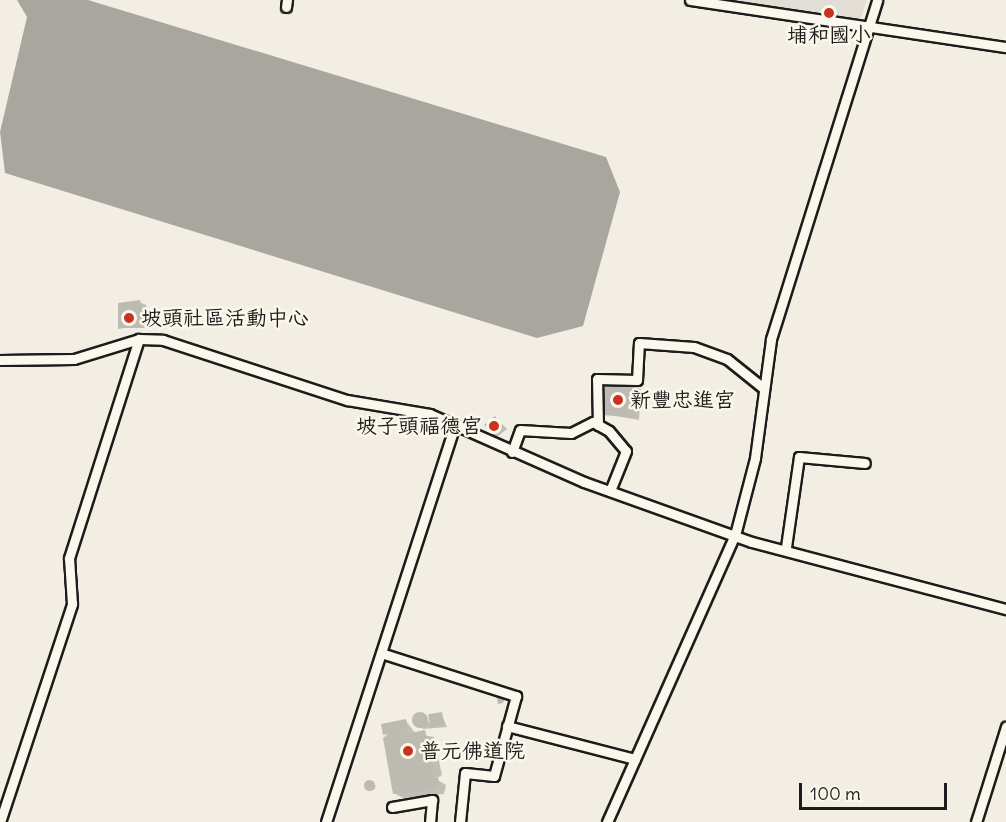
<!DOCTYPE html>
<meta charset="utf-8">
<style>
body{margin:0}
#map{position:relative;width:1006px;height:822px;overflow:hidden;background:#f2eee4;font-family:Delius,"LXGW WenKai TC",sans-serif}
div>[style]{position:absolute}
.built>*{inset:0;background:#e2ded5}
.water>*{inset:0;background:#a9a6a0}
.shadow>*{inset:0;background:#0003}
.building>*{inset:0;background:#bdbab1;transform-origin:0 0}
.round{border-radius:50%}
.roads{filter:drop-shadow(2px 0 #1c1c1c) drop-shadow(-2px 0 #1c1c1c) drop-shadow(0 2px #1c1c1c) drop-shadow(0 -2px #1c1c1c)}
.minor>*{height:9px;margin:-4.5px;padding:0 4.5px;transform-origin:4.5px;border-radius:4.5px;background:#fbf7ec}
.dots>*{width:16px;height:16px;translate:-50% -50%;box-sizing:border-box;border:3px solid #fbf7ec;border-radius:50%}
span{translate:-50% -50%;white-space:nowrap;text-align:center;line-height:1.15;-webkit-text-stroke:5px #fbf7ec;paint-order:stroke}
.poi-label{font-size:21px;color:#1c1c1c}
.left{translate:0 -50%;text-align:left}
.right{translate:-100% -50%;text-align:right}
.scale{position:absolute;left:799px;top:783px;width:148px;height:27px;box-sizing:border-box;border:3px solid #1c1c1c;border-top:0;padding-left:8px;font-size:18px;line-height:21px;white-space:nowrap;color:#1c1c1c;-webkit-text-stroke:4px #fbf7ec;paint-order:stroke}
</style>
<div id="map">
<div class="built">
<div style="clip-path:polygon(717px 0,867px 0,859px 23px)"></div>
</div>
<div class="water">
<div style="clip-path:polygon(17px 0,88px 0,606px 157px,620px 192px,583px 326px,537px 338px,5px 173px,0 132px,27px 17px)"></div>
</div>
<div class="shadow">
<div style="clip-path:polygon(139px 302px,146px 305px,149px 328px,119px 328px)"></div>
<div style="clip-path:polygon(634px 386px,641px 389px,639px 420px,604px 414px)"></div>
<div style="clip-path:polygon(495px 417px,507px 429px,497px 437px,494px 435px)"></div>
<div style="clip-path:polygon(441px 713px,447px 727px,423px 729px,414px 718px,422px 715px,431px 724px)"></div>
<div style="clip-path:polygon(406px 721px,416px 734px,434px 737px,442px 775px,436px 779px,446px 785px,444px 794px,403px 798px,394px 793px,384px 739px)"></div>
<div style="clip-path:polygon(367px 782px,376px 786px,374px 790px,366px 786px)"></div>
</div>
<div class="building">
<div style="clip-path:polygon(140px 300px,144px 325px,118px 329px,118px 303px)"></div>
<div style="left:604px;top:382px;width:31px;height:33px;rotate:4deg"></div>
<div style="left:495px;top:416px;width:14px;height:14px;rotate:51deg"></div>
<div style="clip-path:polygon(496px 694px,505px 697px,503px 703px,498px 704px)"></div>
<div style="left:442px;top:712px;width:13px;height:14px;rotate:81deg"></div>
<div class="round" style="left:412px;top:712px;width:16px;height:16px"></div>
<div style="clip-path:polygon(406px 719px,408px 730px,396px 736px,425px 730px,434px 770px,429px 774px,439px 779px,435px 790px,393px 794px,383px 738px,388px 734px,383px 735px,381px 724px)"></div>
<div class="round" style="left:363.5px;top:779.5px;width:11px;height:11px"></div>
</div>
<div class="roads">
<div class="minor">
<div style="left:690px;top:0;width:319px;rotate:8.5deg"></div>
<div style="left:286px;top:7px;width:7px;rotate:-82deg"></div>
<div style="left:0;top:360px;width:74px;rotate:-0.8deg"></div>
<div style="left:74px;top:359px;width:68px;rotate:-17.1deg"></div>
<div style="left:139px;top:339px;width:24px;rotate:2deg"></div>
<div style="left:163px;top:340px;width:194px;rotate:18.1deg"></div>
<div style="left:347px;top:400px;width:84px;rotate:9.6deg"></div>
<div style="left:430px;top:414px;width:168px;rotate:23.8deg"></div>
<div style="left:584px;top:482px;width:178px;rotate:19.7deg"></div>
<div style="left:752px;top:542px;width:263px;rotate:14.8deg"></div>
<div style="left:598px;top:425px;width:46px;rotate:-91.2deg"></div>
<div style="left:597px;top:379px;width:40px;rotate:1.4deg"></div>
<div style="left:637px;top:380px;width:37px;rotate:-87deg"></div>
<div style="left:639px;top:343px;width:55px;rotate:4.2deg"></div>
<div style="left:694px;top:347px;width:35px;rotate:20deg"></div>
<div style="left:727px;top:359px;width:45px;rotate:38.7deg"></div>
<div style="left:512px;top:452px;width:23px;rotate:-70deg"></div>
<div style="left:520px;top:430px;width:51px;rotate:3.4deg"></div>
<div style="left:571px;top:433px;width:25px;rotate:-27deg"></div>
<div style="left:593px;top:422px;width:18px;rotate:29deg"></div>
<div style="left:609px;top:431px;width:26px;rotate:50deg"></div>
<div style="left:626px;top:451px;width:43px;rotate:111.8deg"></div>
<div style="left:786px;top:547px;width:91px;rotate:-81.8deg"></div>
<div style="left:799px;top:457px;width:66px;rotate:5.2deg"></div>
<div style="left:381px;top:653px;width:142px;rotate:17.7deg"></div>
<div style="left:516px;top:696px;width:83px;rotate:105.4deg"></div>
<div style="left:494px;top:776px;width:29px;rotate:-174deg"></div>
<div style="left:465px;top:773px;width:49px;rotate:95.8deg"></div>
<div style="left:507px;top:726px;width:132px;rotate:14.5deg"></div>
<div style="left:392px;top:807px;width:41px;rotate:-9.9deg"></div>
<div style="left:432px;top:800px;width:22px;rotate:95deg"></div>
<div style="left:0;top:822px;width:230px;rotate:-71.7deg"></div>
<div style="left:72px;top:604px;width:46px;rotate:-93.7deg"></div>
<div style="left:69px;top:558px;width:230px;rotate:-72.3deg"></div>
<div style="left:326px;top:822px;width:418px;rotate:-72deg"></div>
<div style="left:607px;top:822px;width:314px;rotate:-66deg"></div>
<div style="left:735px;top:535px;width:80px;rotate:-75.4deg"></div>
<div style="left:755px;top:458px;width:120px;rotate:-82.3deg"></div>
<div style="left:771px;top:339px;width:355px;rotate:-72.6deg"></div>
<div style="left:976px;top:822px;width:100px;rotate:-72.5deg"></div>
</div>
</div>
<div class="dots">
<div style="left:829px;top:13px;background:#c8321e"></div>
<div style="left:129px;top:318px;background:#c8321e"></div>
<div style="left:618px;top:400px;background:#c8321e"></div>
<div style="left:494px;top:426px;background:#c8321e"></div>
<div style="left:408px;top:751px;background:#c8321e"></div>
</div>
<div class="poi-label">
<span style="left:829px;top:35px">埔和國小</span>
<span class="left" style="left:141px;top:318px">坡頭社區活動中心</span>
<span class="left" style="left:630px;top:400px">新豐忠進宮</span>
<span class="right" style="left:482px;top:426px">坡子頭福德宫</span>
<span class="left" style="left:420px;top:751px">普元佛道院</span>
</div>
<div class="scale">100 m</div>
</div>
